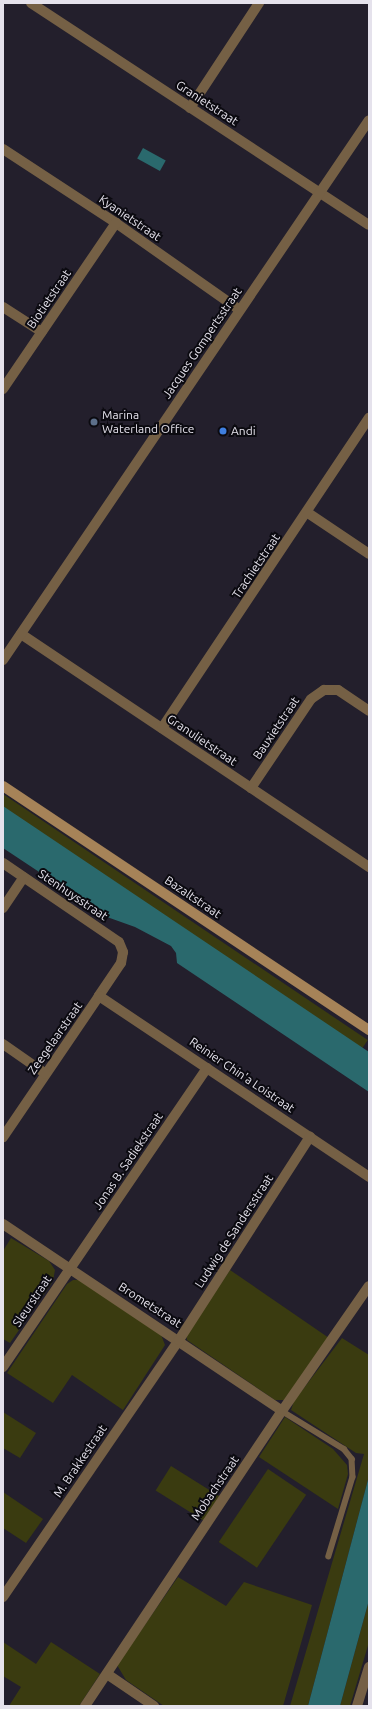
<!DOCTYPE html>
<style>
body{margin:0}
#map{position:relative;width:372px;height:1709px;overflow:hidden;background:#231f2c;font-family:Ubuntu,sans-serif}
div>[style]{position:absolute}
.green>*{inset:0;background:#3a3b10;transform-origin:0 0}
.water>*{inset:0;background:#2a696d;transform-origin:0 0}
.lane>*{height:5.5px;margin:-2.75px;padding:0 2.75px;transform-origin:2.75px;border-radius:2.75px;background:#756045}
.street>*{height:10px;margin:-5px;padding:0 5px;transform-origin:5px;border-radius:5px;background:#756045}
.secondary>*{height:10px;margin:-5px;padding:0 5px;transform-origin:5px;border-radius:5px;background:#a68358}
.dots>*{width:11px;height:11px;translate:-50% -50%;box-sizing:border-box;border:2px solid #0b0a10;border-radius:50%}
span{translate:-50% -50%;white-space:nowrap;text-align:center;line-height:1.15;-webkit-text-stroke:4px #0b0a10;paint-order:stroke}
.street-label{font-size:12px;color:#e5e2ec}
.poi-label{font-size:12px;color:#e5e2ec}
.left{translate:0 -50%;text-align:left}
.frame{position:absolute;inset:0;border:4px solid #e5e2ec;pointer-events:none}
</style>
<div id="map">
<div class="green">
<div style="left:3px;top:794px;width:440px;height:12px;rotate:34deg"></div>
<div style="clip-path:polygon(11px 1238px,49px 1261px,55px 1270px,53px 1281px,10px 1343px,3px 1339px,3px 1251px)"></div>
<div style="clip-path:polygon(230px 1270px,329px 1338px,284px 1400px,275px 1400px,187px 1340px,186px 1334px)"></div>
<div style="clip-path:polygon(73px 1280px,81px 1280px,160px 1332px,165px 1345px,123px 1410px,72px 1375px,53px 1403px,7px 1373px,67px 1284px)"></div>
<div style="clip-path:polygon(342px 1338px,369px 1355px,369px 1476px,308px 1706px,290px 1706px,364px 1454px,356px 1453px,291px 1410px,294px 1401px)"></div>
<div style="clip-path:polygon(3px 1412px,36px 1433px,20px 1458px,3px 1448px)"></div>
<div style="clip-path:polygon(285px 1417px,333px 1449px,347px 1465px,348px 1474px,338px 1509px,259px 1457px)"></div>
<div style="left:171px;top:1466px;width:57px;height:29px;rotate:32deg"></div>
<div style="left:268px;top:1469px;width:46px;height:88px;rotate:34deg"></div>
<div style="clip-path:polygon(3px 1492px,43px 1519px,26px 1543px,3px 1528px)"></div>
<div style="clip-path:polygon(178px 1577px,226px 1606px,244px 1582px,312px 1605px,283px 1706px,164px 1706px,126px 1680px,117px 1665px)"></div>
<div style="clip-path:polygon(369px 1600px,369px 1642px,350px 1706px,340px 1706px)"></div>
<div style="clip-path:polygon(3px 1642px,36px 1664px,51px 1642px,100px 1674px,79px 1706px,9px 1706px,21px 1687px,3px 1676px)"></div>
</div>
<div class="water">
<div style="left:143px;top:148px;width:26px;height:12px;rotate:29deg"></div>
<div style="clip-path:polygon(3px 806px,369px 1052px,369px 1092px,177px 963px,176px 953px,171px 946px,135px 927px,107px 917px,3px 848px)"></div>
<div style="clip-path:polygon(369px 1476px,369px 1600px,340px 1706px,308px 1706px)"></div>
</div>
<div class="lane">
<div style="left:282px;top:1411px;width:73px;rotate:31.5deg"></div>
<div style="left:344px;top:1449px;width:13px;rotate:51deg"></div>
<div style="left:352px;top:1459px;width:18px;rotate:87deg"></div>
<div style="left:353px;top:1477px;width:83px;rotate:106.9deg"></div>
</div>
<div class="street">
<div style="left:31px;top:3px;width:404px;rotate:33.3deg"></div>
<div style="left:190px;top:108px;width:126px;rotate:-56.7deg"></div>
<div style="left:3px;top:149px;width:135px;rotate:33.2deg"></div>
<div style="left:116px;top:223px;width:151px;rotate:35.1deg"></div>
<div style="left:3px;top:307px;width:46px;rotate:32.7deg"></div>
<div style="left:3px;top:389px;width:201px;rotate:-55.8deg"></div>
<div style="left:308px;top:513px;width:73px;rotate:33.9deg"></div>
<div style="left:21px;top:634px;width:419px;rotate:33.8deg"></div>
<div style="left:3px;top:660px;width:652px;rotate:-55.87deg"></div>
<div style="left:162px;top:728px;width:373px;rotate:-56.3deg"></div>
<div style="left:251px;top:788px;width:107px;rotate:-56deg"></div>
<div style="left:311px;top:699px;width:16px;rotate:-35deg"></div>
<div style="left:324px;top:690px;width:14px"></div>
<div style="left:338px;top:690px;width:37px;rotate:34deg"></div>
<div style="left:3px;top:863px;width:140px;rotate:34.3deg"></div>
<div style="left:119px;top:942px;width:11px;rotate:68deg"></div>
<div style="left:123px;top:952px;width:11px;rotate:100deg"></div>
<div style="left:121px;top:963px;width:40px;rotate:124deg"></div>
<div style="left:99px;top:996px;width:171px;rotate:124.2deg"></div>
<div style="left:3px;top:908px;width:37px;rotate:-56deg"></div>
<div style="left:99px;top:996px;width:325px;rotate:33.8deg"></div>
<div style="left:3px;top:1044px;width:52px;rotate:34.9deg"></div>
<div style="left:3px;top:1224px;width:336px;rotate:33.8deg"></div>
<div style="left:3px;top:1367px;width:362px;rotate:-55.7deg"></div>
<div style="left:3px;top:1597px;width:311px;rotate:-55.6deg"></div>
<div style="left:179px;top:1340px;width:242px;rotate:-57.2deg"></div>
<div style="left:107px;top:1674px;width:57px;rotate:34.2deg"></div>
<div style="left:85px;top:1706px;width:355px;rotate:-56.3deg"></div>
<div style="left:282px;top:1411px;width:152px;rotate:-55.2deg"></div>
<div style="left:357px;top:1706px;width:41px;rotate:-72.9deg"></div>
</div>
<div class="secondary">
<div style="left:3px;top:786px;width:440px;rotate:33.7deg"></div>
</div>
<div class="dots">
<div style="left:94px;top:422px;background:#5c6f8a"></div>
<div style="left:223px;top:431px;background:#3f7fe0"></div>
</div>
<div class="street-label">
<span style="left:207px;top:103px;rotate:33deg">Granietstraat</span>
<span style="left:130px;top:218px;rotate:34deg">Kyanietstraat</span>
<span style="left:49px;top:299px;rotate:-56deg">Biotietstraat</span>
<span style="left:202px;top:343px;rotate:-56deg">Jacques Gompertsstraat</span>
<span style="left:256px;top:566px;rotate:-56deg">Trachietstraat</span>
<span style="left:276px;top:728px;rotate:-56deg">Bauxietstraat</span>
<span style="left:202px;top:740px;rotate:34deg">Granulietstraat</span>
<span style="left:73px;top:895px;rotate:34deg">Stenhuysstraat</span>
<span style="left:193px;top:897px;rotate:34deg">Bazaltstraat</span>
<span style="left:55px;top:1038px;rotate:-55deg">Zeegelaarstraat</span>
<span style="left:242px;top:1075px;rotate:34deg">Reinier Chin'a Loistraat</span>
<span style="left:128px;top:1161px;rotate:-56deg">Jonas B. Sadiekstraat</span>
<span style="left:234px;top:1231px;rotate:-57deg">Ludwig de Sandersstraat</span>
<span style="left:32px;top:1301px;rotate:-56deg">Sleurstraat</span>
<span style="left:150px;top:1305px;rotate:33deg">Brometstraat</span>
<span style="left:80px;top:1461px;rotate:-56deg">M. Brakkestraat</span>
<span style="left:215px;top:1488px;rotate:-56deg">Mobachstraat</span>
</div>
<div class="poi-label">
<span class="left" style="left:102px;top:422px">Marina<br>Waterland Office</span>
<span class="left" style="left:231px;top:431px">Andi</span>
</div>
<div class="frame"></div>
</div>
